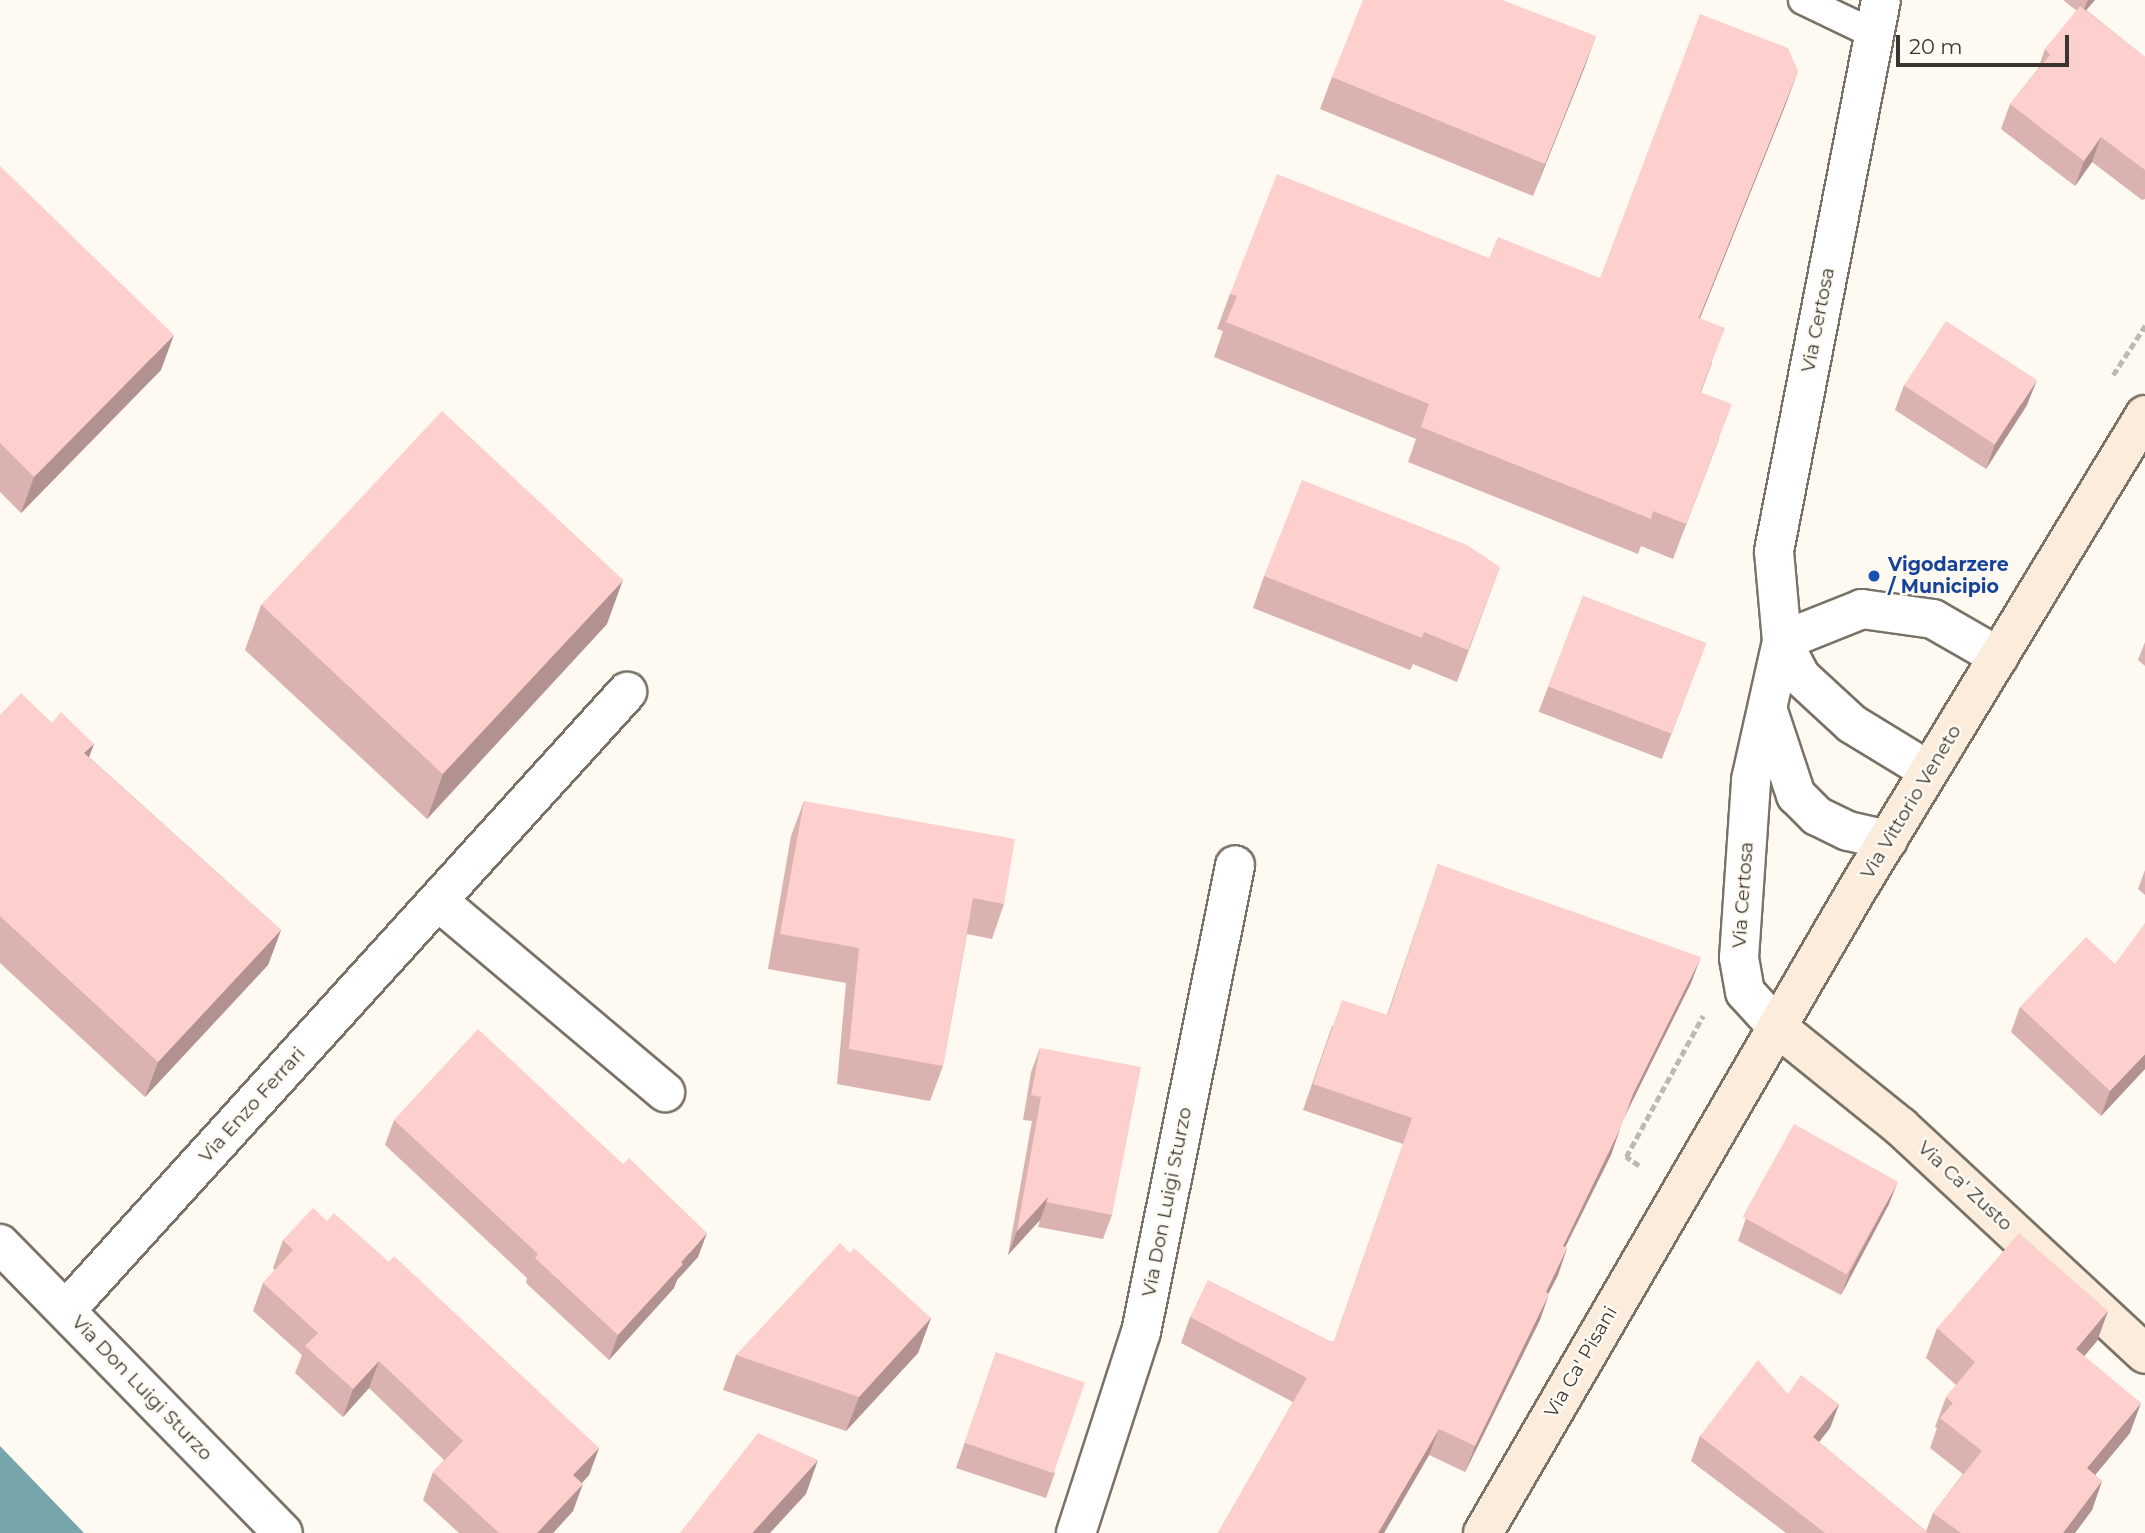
<!DOCTYPE html>
<style>
body{margin:0}
#map{position:relative;width:2145px;height:1533px;overflow:hidden;background:#fefaf2;font-family:Montserrat,sans-serif}
div>[style]{position:absolute}
.water>*{inset:0;background:#76a5ac}
.path>*{height:4.5px;margin-top:-2.25px;transform-origin:0;background:repeating-linear-gradient(90deg,#bcb9b2 0 7px,transparent 0 10.5px)}
.roads{filter:drop-shadow(2px 0 #797266) drop-shadow(-2px 0 #797266) drop-shadow(0 2px #797266) drop-shadow(0 -2px #797266)}
.lane>*{height:28px;margin:-14px;padding:0 14px;transform-origin:14px;border-radius:14px;background:#fff}
.street>*{height:38px;margin:-19px;padding:0 19px;transform-origin:19px;border-radius:19px;background:#fff}
.secondary>*{height:38px;margin:-19px;padding:0 19px;transform-origin:19px;border-radius:19px;background:#fbecdc}
.wall>*{inset:0;background:#dab3b0;transform-origin:0 0}
.shaded-wall>*{inset:0;background:#b19290}
.building>*{inset:0;background:#fdd0cd;transform-origin:0 0}
.dots>*{width:19px;height:19px;translate:-50% -50%;box-sizing:border-box;border:4px solid #fefaf2;border-radius:50%}
span{translate:-50% -50%;white-space:nowrap;text-align:center;line-height:1.15;-webkit-text-stroke:5px #fefaf2;paint-order:stroke}
.street-label{font-size:19px;color:#393631}
.transit-label{font-size:19px;color:#164399;font-weight:700}
.left{translate:0 -50%;text-align:left}
.scale{position:absolute;left:1896px;top:35px;width:173px;height:32px;box-sizing:border-box;border:4px solid #393631;border-top:0;padding-left:9px;font-size:21px;line-height:24px;white-space:nowrap;color:#393631;-webkit-text-stroke:5px #fefaf2;paint-order:stroke}
</style>
<div id="map">
<div class="water">
<div style="clip-path:polygon(0 1446px,84px 1533px,0 1533px)"></div>
</div>
<div class="path">
<div style="left:2113px;top:375px;width:59px;rotate:-56.9deg"></div>
<div style="left:1639px;top:1166px;width:16px;rotate:-145deg"></div>
<div style="left:1626px;top:1157px;width:161px;rotate:-61.4deg"></div>
</div>
<div class="roads">
<div class="lane">
<div style="left:1803px;top:0;width:76px;rotate:25.6deg"></div>
</div>
<div class="street">
<div style="left:1782px;top:641px;width:86px;rotate:-21.8deg"></div>
<div style="left:1862px;top:609px;width:72px;rotate:8deg"></div>
<div style="left:1933px;top:619px;width:76px;rotate:29.9deg"></div>
<div style="left:1782px;top:641px;width:41px;rotate:62.2deg"></div>
<div style="left:1801px;top:677px;width:69px;rotate:42.7deg"></div>
<div style="left:1852px;top:724px;width:90px;rotate:31.4deg"></div>
<div style="left:1768px;top:711px;width:89px;rotate:71.6deg"></div>
<div style="left:1796px;top:795px;width:30px;rotate:45deg"></div>
<div style="left:1817px;top:816px;width:34px;rotate:26deg"></div>
<div style="left:1848px;top:831px;width:41px;rotate:12.7deg"></div>
<div style="left:438px;top:901px;width:297px;rotate:40.1deg"></div>
<div style="left:1777px;top:1027px;width:47px;rotate:-132.4deg"></div>
<div style="left:1745px;top:992px;width:35px;rotate:-100deg"></div>
<div style="left:1739px;top:958px;width:178px;rotate:-86.1deg"></div>
<div style="left:1751px;top:780px;width:142px;rotate:-77.4deg"></div>
<div style="left:1782px;top:641px;width:90px;rotate:-95.1deg"></div>
<div style="left:1774px;top:551px;width:561px;rotate:-79.01deg"></div>
<div style="left:0;top:1244px;width:404px;rotate:45.6deg"></div>
<div style="left:66px;top:1310px;width:835px;rotate:-47.77deg"></div>
<div style="left:1076px;top:1533px;width:211px;rotate:-72.1deg"></div>
<div style="left:1141px;top:1332px;width:476px;rotate:-78.6deg"></div>
</div>
<div class="secondary">
<div style="left:1777px;top:1027px;width:159px;rotate:38.9deg"></div>
<div style="left:1901px;top:1127px;width:333px;rotate:42.9deg"></div>
<div style="left:1483px;top:1533px;width:740px;rotate:-59.83deg"></div>
<div style="left:1855px;top:893px;width:559px;rotate:-58.76deg"></div>
</div>
</div>
<div class="wall">
<div style="clip-path:polygon(2063px 0,2095px 0,2086px 10px,2145px 57px,2145px 199px,2142px 200px,2092px 162px,2075px 186px,2001px 129px,2010px 104px,2038px 69px,2045px 49px,2077px 11px)"></div>
<div style="clip-path:polygon(1596px 36px,1533px 196px,1320px 109px,1332px 77px)"></div>
<div style="clip-path:polygon(1798px 71px,1785px 106px,1700px 318px,1712px 363px,1701px 392px,1719px 439px,1673px 559px,1641px 546px,1638px 554px,1408px 462px,1416px 439px,1214px 357px,1223px 331px,1217px 329px,1230px 294px,1489px 258px,1600px 278px)"></div>
<div style="clip-path:polygon(0 166px,161px 370px,21px 513px,0 492px)"></div>
<div style="clip-path:polygon(1904px 385px,2027px 405px,1986px 469px,1895px 410px)"></div>
<div style="clip-path:polygon(1500px 567px,1457px 682px,1413px 664px,1410px 670px,1253px 608px,1264px 576px)"></div>
<div style="left:1583px;top:596px;width:132px;height:124px;rotate:21deg"></div>
<div style="clip-path:polygon(261px 605px,607px 624px,427px 819px,245px 650px)"></div>
<div style="clip-path:polygon(2145px 642px,2145px 666px,2138px 660px)"></div>
<div style="clip-path:polygon(0 715px,52px 723px,94px 744px,89px 757px,281px 930px,268px 965px,145px 1097px,0 963px)"></div>
<div style="clip-path:polygon(804px 801px,1004px 904px,992px 939px,967px 934px,943px 1066px,930px 1101px,837px 1084px,846px 983px,768px 969px,791px 836px)"></div>
<div style="clip-path:polygon(1438px 864px,1691px 983px,1624px 1117px,1611px 1155px,1565px 1247px,1567px 1248px,1558px 1275px,1548px 1294px,1540px 1320px,1465px 1472px,1429px 1455px,1384px 1533px,1218px 1533px,1293px 1402px,1181px 1343px,1190px 1317px,1334px 1342px,1403px 1144px,1303px 1110px,1332px 1026px,1387px 1015px)"></div>
<div style="clip-path:polygon(2145px 870px,2145px 895px,2138px 889px)"></div>
<div style="clip-path:polygon(2020px 1007px,2145px 1069px,2101px 1116px,2011px 1032px)"></div>
<div style="clip-path:polygon(1040px 1048px,1112px 1215px,1103px 1239px,1038px 1227px,1040px 1220px,1008px 1255px,1032px 1121px,1023px 1120px,1031px 1072px)"></div>
<div style="clip-path:polygon(394px 1120px,698px 1257px,677px 1280px,674px 1288px,609px 1360px,526px 1283px,527px 1278px,385px 1145px)"></div>
<div style="clip-path:polygon(1889px 1204px,1841px 1295px,1738px 1241px,1746px 1218px)"></div>
<div style="clip-path:polygon(327px 1221px,599px 1448px,589px 1475px,582px 1483px,573px 1511px,553px 1533px,459px 1533px,423px 1500px,433px 1472px,444px 1460px,369px 1388px,343px 1417px,295px 1373px,302px 1355px,253px 1311px,263px 1283px,275px 1270px,273px 1268px,283px 1240px)"></div>
<div style="clip-path:polygon(850px 1253px,931px 1318px,918px 1353px,846px 1431px,723px 1390px,736px 1355px)"></div>
<div style="clip-path:polygon(2108px 1311px,2097px 1341px,2084px 1356px,2130px 1433px,2095px 1475px,2102px 1481px,2092px 1510px,2075px 1533px,1786px 1533px,1691px 1461px,1700px 1436px,1788px 1394px,1839px 1404px,1830px 1428px,1819px 1442px,1926px 1531px,1933px 1513px,1963px 1474px,1930px 1448px,1937px 1428px,1935px 1427px,1946px 1397px,1956px 1385px,1926px 1358px,1937px 1328px)"></div>
<div style="clip-path:polygon(996px 1352px,1055px 1473px,1046px 1498px,956px 1468px)"></div>
</div>
<div class="shaded-wall">
<div style="clip-path:polygon(2088px 0,2095px 0,2082px 15px)"></div>
<div style="clip-path:polygon(1596px 36px,1584px 69px,1533px 196px,1545px 164px)"></div>
<div style="clip-path:polygon(1798px 71px,1785px 106px,1686px 353px,1699px 318px)"></div>
<div style="clip-path:polygon(2101px 137px,2092px 162px,2075px 186px,2084px 161px)"></div>
<div style="clip-path:polygon(174px 335px,161px 370px,21px 513px,34px 477px)"></div>
<div style="clip-path:polygon(2037px 380px,2027px 405px,1986px 469px,1995px 444px)"></div>
<div style="clip-path:polygon(623px 580px,607px 624px,427px 819px,443px 774px)"></div>
<div style="clip-path:polygon(94px 744px,81px 778px,84px 753px)"></div>
<div style="clip-path:polygon(281px 930px,268px 965px,145px 1097px,158px 1062px)"></div>
<div style="clip-path:polygon(1701px 957px,1691px 983px,1623px 1120px,1633px 1094px)"></div>
<div style="clip-path:polygon(2145px 1054px,2145px 1069px,2101px 1116px,2110px 1091px)"></div>
<div style="clip-path:polygon(1620px 1129px,1611px 1155px,1553px 1272px,1563px 1246px)"></div>
<div style="clip-path:polygon(1898px 1181px,1889px 1204px,1841px 1295px,1850px 1272px)"></div>
<div style="clip-path:polygon(1049px 1196px,1040px 1220px,1008px 1255px,1017px 1231px)"></div>
<div style="clip-path:polygon(707px 1233px,698px 1257px,677px 1280px,674px 1288px,609px 1360px,618px 1335px)"></div>
<div style="clip-path:polygon(1567px 1248px,1558px 1275px,1536px 1318px,1546px 1292px)"></div>
<div style="clip-path:polygon(1549px 1294px,1540px 1320px,1465px 1472px,1475px 1446px)"></div>
<div style="clip-path:polygon(2108px 1311px,2097px 1341px,2065px 1379px,2076px 1349px)"></div>
<div style="clip-path:polygon(931px 1318px,918px 1353px,846px 1431px,859px 1397px)"></div>
<div style="clip-path:polygon(379px 1361px,369px 1388px,343px 1417px,353px 1389px)"></div>
<div style="clip-path:polygon(2141px 1403px,2130px 1433px,2076px 1498px,2087px 1468px)"></div>
<div style="clip-path:polygon(1839px 1404px,1830px 1428px,1804px 1461px,1813px 1437px)"></div>
<div style="clip-path:polygon(1439px 1429px,1429px 1455px,1384px 1533px,1378px 1533px)"></div>
<div style="clip-path:polygon(599px 1448px,589px 1475px,564px 1503px,573px 1475px)"></div>
<div style="clip-path:polygon(818px 1460px,806px 1494px,770px 1533px,752px 1533px)"></div>
<div style="clip-path:polygon(2102px 1481px,2092px 1510px,2075px 1533px,2063px 1533px)"></div>
<div style="clip-path:polygon(583px 1484px,573px 1511px,553px 1533px,537px 1533px)"></div>
</div>
<div class="building">
<div style="clip-path:polygon(1363px 0,1502px 0,1596px 36px,1545px 164px,1332px 77px)"></div>
<div style="clip-path:polygon(2080px 6px,2145px 57px,2145px 170px,2101px 137px,2084px 161px,2010px 104px,2050px 55px,2045px 49px)"></div>
<div style="clip-path:polygon(1700px 14px,1788px 48px,1798px 71px,1699px 318px,1725px 328px,1700px 392px,1732px 404px,1686px 524px,1653px 511px,1651px 519px,1421px 427px,1429px 404px,1226px 322px,1237px 296px,1230px 294px,1277px 174px,1489px 258px,1498px 237px,1600px 278px)"></div>
<div style="clip-path:polygon(0 166px,174px 335px,34px 477px,0 443px)"></div>
<div style="left:1946px;top:321px;width:108px;height:77px;rotate:33deg"></div>
<div style="left:442px;top:411px;width:248px;height:265px;rotate:43deg"></div>
<div style="clip-path:polygon(1302px 480px,1467px 545px,1500px 567px,1468px 650px,1424px 632px,1422px 638px,1264px 576px)"></div>
<div style="left:1583px;top:596px;width:132px;height:97px;rotate:21deg"></div>
<div style="clip-path:polygon(21px 693px,52px 723px,61px 712px,94px 744px,84px 753px,281px 930px,158px 1062px,0 916px,0 715px)"></div>
<div style="clip-path:polygon(804px 801px,1015px 839px,1004px 904px,973px 898px,943px 1066px,849px 1049px,859px 948px,780px 934px)"></div>
<div style="clip-path:polygon(1438px 864px,1701px 957px,1633px 1094px,1620px 1129px,1563px 1246px,1567px 1248px,1546px 1292px,1549px 1294px,1475px 1446px,1439px 1429px,1378px 1533px,1218px 1533px,1307px 1378px,1190px 1317px,1208px 1280px,1334px 1343px,1412px 1118px,1313px 1084px,1342px 1000px,1388px 1015px)"></div>
<div style="clip-path:polygon(2145px 923px,2145px 1054px,2110px 1091px,2020px 1007px,2086px 937px,2115px 964px)"></div>
<div style="clip-path:polygon(478px 1029px,623px 1164px,629px 1158px,707px 1233px,681px 1262px,683px 1264px,618px 1335px,535px 1258px,538px 1254px,394px 1120px)"></div>
<div style="clip-path:polygon(1040px 1048px,1141px 1067px,1112px 1215px,1046px 1202px,1049px 1196px,1017px 1231px,1041px 1097px,1031px 1095px)"></div>
<div style="left:1794px;top:1124px;width:119px;height:106px;rotate:29deg"></div>
<div style="clip-path:polygon(313px 1208px,327px 1221px,334px 1213px,389px 1262px,394px 1256px,599px 1448px,573px 1475px,583px 1484px,537px 1533px,499px 1533px,433px 1472px,463px 1441px,379px 1361px,353px 1389px,305px 1346px,318px 1333px,263px 1283px,293px 1250px,283px 1240px)"></div>
<div style="clip-path:polygon(2019px 1233px,2108px 1311px,2076px 1349px,2141px 1403px,2087px 1468px,2102px 1481px,2063px 1533px,1961px 1533px,1933px 1513px,1982px 1451px,1940px 1418px,1953px 1403px,1946px 1397px,1975px 1362px,1937px 1328px)"></div>
<div style="clip-path:polygon(840px 1243px,850px 1253px,854px 1248px,931px 1318px,859px 1397px,736px 1355px)"></div>
<div style="left:996px;top:1352px;width:94px;height:96px;rotate:19deg"></div>
<div style="clip-path:polygon(1758px 1360px,1788px 1394px,1801px 1375px,1839px 1404px,1813px 1437px,1928px 1533px,1825px 1533px,1700px 1436px)"></div>
<div style="clip-path:polygon(758px 1433px,818px 1460px,752px 1533px,680px 1533px)"></div>
</div>
<div class="dots">
<div style="left:1874px;top:576px;background:#1a4fb4"></div>
</div>
<div class="street-label">
<span style="left:1818px;top:320px;rotate:-79deg">Via Certosa</span>
<span style="left:1911px;top:802px;rotate:-59deg">Via Vittorio Veneto</span>
<span style="left:1743px;top:895px;rotate:-86deg">Via Certosa</span>
<span style="left:252px;top:1105px;rotate:-48deg">Via Enzo Ferrari</span>
<span style="left:1965px;top:1186px;rotate:43deg">Via Ca' Zusto</span>
<span style="left:1167px;top:1202px;rotate:-79deg">Via Don Luigi Sturzo</span>
<span style="left:1581px;top:1362px;rotate:-60deg">Via Ca' Pisani</span>
<span style="left:142px;top:1388px;rotate:46deg">Via Don Luigi Sturzo</span>
</div>
<div class="transit-label">
<span class="left" style="left:1888px;top:576px">Vigodarzere<br>/ Municipio</span>
</div>
<div class="scale">20 m</div>
</div>
